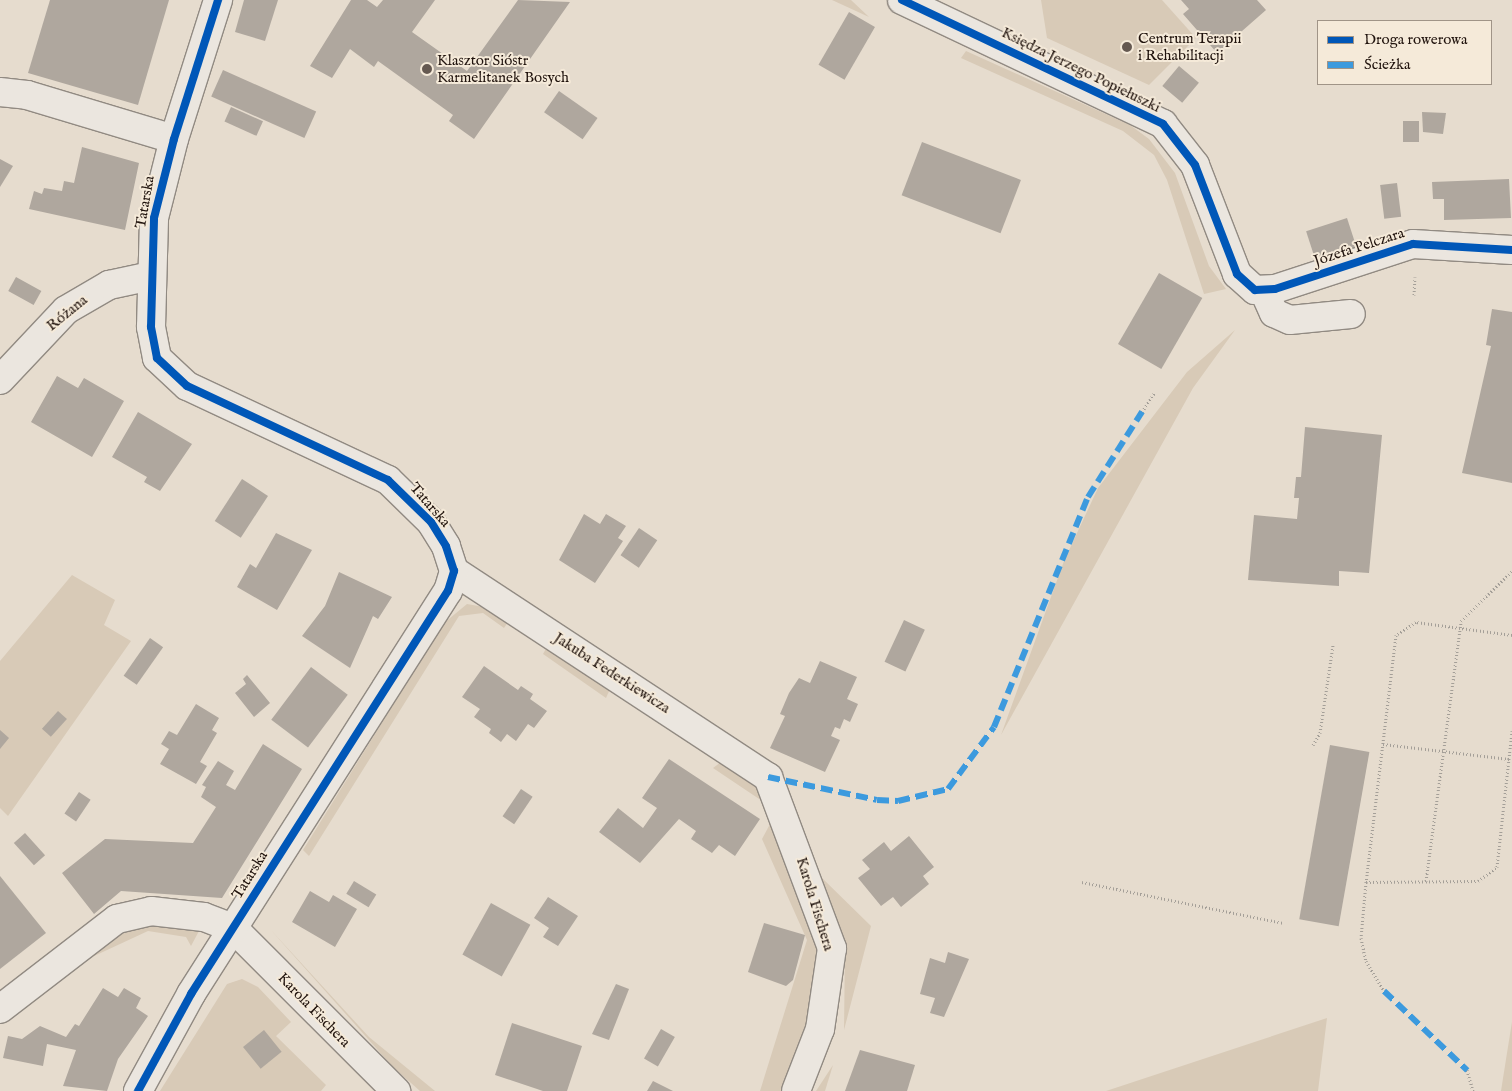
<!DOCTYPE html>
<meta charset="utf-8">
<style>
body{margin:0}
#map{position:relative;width:1512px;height:1091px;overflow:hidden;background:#e6dcce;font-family:"IM FELL English",serif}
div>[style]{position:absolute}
.green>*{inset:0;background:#d8cab7}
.building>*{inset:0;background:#afa79e;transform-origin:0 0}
.path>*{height:3px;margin-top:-1.5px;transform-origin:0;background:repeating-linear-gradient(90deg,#a49f98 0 1px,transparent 0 3.5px)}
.roads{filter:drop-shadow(1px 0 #918a82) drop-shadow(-1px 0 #918a82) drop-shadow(0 1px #918a82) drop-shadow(0 -1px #918a82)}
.minor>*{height:28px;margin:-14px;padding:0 14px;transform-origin:14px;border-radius:14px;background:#ebe6df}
.quiet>*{height:6px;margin-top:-3px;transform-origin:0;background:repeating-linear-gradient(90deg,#3c9ade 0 12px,transparent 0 18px)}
.cycleway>*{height:8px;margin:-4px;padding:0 4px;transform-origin:4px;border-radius:4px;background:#0057b8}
.dots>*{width:14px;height:14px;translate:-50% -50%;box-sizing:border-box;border:2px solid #f5ead9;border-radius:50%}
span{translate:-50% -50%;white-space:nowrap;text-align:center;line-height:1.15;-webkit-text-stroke:4px #f5ead9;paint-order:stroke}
.poi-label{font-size:15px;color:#20130d}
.left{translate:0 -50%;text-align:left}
.street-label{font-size:15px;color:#20130d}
.legend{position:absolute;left:1317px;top:20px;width:175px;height:65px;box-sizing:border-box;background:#f5ead9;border:1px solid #a09487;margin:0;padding:6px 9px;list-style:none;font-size:15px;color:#20130d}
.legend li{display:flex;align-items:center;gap:10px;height:25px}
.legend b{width:25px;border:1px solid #a09487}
</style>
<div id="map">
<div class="green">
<div style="clip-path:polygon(832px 0,851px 0,869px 17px)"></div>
<div style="clip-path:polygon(1041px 0,1162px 0,1196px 38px,1149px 85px,1047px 38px)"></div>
<div style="clip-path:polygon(966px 51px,1130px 125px,1149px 139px,1175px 173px,1209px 266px,1226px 289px,1204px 294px,1167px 180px,1154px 155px,1123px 131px,961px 58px)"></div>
<div style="clip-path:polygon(1235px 330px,1193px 388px,1001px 735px,1064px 561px,1098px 488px,1187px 372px)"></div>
<div style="clip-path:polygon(72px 575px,115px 600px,104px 625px,131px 641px,8px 816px,0 808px,0 661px)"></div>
<div style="clip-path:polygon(467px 604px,484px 607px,508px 622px,504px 628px,483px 613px,459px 616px,309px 856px,303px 850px,444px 623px)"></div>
<div style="clip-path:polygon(547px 647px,610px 689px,606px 698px,543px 654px)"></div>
<div style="clip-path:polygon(721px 762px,741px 768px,767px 792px,777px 811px,821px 954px,819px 979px,786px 1091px,760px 1091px,807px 940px,762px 839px,777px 811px,713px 768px)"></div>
<div style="clip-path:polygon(821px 877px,871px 926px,844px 1030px,845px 948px)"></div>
<div style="clip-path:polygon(138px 923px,199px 931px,191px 946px,186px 937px,148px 931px,92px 957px,43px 991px,99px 942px)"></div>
<div style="clip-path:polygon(270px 929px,369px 1037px,435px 1091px,420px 1091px,393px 1067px)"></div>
<div style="clip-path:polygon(242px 979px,258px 987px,291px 1022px,276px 1036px,326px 1085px,321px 1091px,160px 1091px,227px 984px)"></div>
<div style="clip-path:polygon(1327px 1018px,1318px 1091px,1106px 1091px)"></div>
<div style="clip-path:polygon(1512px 1022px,1512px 1091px,1501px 1091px,1507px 1053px)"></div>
<div style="clip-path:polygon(833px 1065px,825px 1091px,816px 1091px)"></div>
</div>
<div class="building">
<div style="clip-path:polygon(50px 0,169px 0,138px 105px,28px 73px)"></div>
<div style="clip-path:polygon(244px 0,278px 0,265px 41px,235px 32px)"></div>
<div style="clip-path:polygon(351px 0,367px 0,377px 7px,383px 0,435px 0,412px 32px,467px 71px,518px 0,570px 2px,474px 139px,449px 121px,453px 115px,378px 61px,374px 67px,350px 49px,332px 78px,310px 66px)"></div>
<div style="clip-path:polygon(1181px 0,1257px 0,1266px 10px,1217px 53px,1183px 14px,1189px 9px)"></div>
<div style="left:849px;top:12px;width:30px;height:61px;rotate:30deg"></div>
<div style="left:1179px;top:66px;width:26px;height:26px;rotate:40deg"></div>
<div style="left:223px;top:70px;width:102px;height:29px;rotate:24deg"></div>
<div style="left:559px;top:91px;width:47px;height:26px;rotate:35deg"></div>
<div style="left:231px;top:107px;width:35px;height:16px;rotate:24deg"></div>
<div style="clip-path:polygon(1422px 112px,1446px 113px,1443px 134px,1423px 132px)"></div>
<div style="left:1403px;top:121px;width:16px;height:21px"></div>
<div style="left:922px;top:142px;width:106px;height:57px;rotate:21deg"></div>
<div style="clip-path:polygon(82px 147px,139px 163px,125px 230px,29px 209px,34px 191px,42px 194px,44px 188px,62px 191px,64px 181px,74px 183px)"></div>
<div style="clip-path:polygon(0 159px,13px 166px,0 187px)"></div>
<div style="clip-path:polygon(1509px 179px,1511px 218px,1444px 220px,1444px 199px,1433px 199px,1432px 182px)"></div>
<div style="left:1397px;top:183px;width:34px;height:17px;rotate:83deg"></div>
<div style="left:1347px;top:218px;width:35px;height:43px;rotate:72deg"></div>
<div style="left:1159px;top:273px;width:50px;height:82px;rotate:30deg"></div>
<div style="left:16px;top:277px;width:29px;height:16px;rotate:29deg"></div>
<div style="clip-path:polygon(1492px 309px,1512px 312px,1512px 483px,1462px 473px,1491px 346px,1486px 345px)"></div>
<div style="clip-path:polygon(57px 376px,78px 388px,84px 378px,124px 401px,92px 457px,31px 422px)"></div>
<div style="clip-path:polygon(138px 412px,192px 444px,160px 491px,144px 482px,147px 477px,112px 457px)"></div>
<div style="clip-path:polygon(1305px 427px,1382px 435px,1369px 573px,1339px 571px,1339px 586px,1248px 580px,1254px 515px,1297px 519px,1299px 498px,1294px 498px,1296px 477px,1301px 477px)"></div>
<div style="left:242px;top:479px;width:31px;height:50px;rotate:33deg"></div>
<div style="clip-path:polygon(584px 514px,600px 524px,606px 514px,626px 526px,618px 538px,623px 541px,595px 583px,559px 560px)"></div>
<div style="left:639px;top:528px;width:22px;height:33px;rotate:34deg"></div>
<div style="clip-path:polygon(276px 533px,312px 550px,277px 610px,237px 587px,250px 564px,256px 568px)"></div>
<div style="clip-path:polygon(339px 572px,392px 597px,378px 619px,373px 616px,350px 668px,302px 636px,325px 606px)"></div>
<div style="left:904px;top:620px;width:23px;height:46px;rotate:25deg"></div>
<div style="left:150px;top:638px;width:16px;height:46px;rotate:35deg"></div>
<div style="clip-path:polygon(820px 661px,857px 677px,847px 699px,858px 704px,850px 722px,844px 719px,840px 729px,835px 727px,831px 736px,840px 740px,825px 772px,770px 748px,785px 716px,780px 714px,789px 693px,799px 678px,810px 683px)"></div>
<div style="clip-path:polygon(484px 666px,518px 690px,521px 686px,533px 694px,530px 699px,547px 711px,534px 728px,528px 724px,516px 741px,507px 734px,501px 742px,489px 733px,491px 729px,474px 717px,480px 709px,462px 697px)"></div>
<div style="left:311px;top:667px;width:46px;height:66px;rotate:37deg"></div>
<div style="clip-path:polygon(247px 675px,270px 703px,254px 717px,235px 693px,246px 684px,243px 679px)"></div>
<div style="clip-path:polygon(196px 704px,219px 718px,212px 730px,217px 733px,200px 762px,207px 766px,196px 784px,160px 764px,169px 749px,161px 744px,169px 731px,177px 735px)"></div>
<div style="left:58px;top:711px;width:12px;height:24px;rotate:42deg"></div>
<div style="clip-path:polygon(0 730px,9px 738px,0 749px)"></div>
<div style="clip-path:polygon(263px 744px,302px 769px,222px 898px,121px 891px,94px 914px,62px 873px,105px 839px,193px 843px,216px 807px,201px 797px,206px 787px,202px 785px,218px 761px,234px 771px,226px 785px,235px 790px)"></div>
<div style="left:1330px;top:745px;width:40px;height:177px;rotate:10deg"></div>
<div style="clip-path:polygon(669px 759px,760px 819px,735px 856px,719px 845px,712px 853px,691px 839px,696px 831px,679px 819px,640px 863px,599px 832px,618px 808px,643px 828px,657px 808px,642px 798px)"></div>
<div style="left:521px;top:789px;width:14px;height:33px;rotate:34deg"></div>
<div style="left:79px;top:792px;width:14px;height:26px;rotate:34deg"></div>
<div style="left:25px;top:833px;width:30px;height:15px;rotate:48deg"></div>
<div style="clip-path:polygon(909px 836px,934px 867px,923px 876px,929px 884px,901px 907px,893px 897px,881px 906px,858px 878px,870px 869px,862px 860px,884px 842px,891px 851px)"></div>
<div style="clip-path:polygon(0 876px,46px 933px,0 969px)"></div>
<div style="left:354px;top:881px;width:26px;height:15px;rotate:31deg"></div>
<div style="clip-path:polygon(310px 891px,329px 902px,333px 895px,357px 909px,335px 947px,292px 922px)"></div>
<div style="clip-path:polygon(548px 897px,578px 916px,558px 946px,543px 937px,549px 928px,534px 918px)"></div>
<div style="left:491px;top:903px;width:45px;height:59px;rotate:29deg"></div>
<div style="clip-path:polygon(764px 923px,805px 935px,793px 980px,786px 986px,748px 972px)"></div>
<div style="clip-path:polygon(948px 952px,969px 959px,944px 1017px,930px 1013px,935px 998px,920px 994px,930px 958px,945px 963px)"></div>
<div style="clip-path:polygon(616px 984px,629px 989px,609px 1040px,592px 1034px)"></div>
<div style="clip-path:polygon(103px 988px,118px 997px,124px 988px,141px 998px,136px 1008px,148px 1016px,118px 1059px,107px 1091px,63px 1086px,76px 1050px,47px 1044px,43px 1066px,3px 1058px,8px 1036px,22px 1039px,40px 1026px,66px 1037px,75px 1024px,79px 1026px)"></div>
<div style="clip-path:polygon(512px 1023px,582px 1046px,567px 1091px,543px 1091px,495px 1075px)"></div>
<div style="left:661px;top:1029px;width:16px;height:34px;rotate:30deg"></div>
<div style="left:264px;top:1030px;width:28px;height:27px;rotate:51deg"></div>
<div style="clip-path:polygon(860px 1050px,915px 1065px,907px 1091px,845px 1091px)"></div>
<div style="clip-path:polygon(653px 1081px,673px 1091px,647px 1091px)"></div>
</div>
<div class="path">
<div style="left:1414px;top:295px;width:18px;rotate:-87deg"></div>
<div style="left:1142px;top:412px;width:24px;rotate:-57deg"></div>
<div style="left:1512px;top:635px;width:97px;rotate:-172.3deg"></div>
<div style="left:1416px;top:622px;width:24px;rotate:147deg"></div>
<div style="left:1396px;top:635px;width:249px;rotate:96.9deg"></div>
<div style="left:1366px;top:882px;width:112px;rotate:-0.5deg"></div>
<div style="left:1478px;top:881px;width:24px;rotate:-36deg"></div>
<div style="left:1497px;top:867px;width:137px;rotate:-83.7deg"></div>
<div style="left:1383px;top:744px;width:127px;rotate:6.8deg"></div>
<div style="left:1313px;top:745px;width:14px;rotate:-60deg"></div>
<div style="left:1320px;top:733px;width:89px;rotate:-81.6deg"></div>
<div style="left:1426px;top:881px;width:262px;rotate:-82.3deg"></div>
<div style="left:1461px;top:621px;width:71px;rotate:-44.4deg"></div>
<div style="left:1082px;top:882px;width:205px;rotate:11.5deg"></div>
<div style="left:1366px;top:882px;width:56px;rotate:95.1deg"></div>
<div style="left:1361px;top:938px;width:24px;rotate:78deg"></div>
<div style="left:1366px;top:961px;width:35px;rotate:59deg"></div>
<div style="left:1467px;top:1070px;width:22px;rotate:74deg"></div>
</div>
<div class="roads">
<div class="minor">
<div style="left:902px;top:0;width:289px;rotate:25.4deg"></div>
<div style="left:1163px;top:124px;width:52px;rotate:52deg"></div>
<div style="left:1195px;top:165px;width:117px;rotate:68.9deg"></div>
<div style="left:1237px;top:274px;width:24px;rotate:42deg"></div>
<div style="left:1255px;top:290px;width:20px;rotate:-3deg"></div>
<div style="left:1275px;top:289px;width:145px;rotate:-18.1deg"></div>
<div style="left:1413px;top:244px;width:99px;rotate:3.5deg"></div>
<div style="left:0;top:92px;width:27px;rotate:6deg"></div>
<div style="left:27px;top:95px;width:153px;rotate:16.7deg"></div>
<div style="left:1264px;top:291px;width:24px;rotate:66deg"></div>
<div style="left:1274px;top:313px;width:17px;rotate:24deg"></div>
<div style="left:1290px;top:320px;width:61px;rotate:-5.6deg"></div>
<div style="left:0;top:380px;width:96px;rotate:-46.7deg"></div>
<div style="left:66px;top:310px;width:50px;rotate:-30.2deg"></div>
<div style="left:109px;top:285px;width:43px;rotate:-12.1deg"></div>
<div style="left:454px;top:571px;width:376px;rotate:33.3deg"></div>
<div style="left:768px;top:777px;width:183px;rotate:69.5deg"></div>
<div style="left:832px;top:948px;width:82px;rotate:98.4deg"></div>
<div style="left:820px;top:1029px;width:66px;rotate:111.2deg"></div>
<div style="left:0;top:1009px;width:148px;rotate:-37.6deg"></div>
<div style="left:117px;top:919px;width:35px;rotate:-13deg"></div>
<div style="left:151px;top:911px;width:53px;rotate:6.5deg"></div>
<div style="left:204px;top:917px;width:31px;rotate:21deg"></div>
<div style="left:233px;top:928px;width:231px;rotate:45deg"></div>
<div style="left:138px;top:1091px;width:111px;rotate:-61.3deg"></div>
<div style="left:191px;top:994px;width:478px;rotate:-57.5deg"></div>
<div style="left:448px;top:591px;width:21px;rotate:-73deg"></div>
<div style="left:454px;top:571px;width:26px;rotate:-108deg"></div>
<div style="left:446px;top:546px;width:28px;rotate:-122deg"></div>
<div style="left:431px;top:522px;width:60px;rotate:-135.7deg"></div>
<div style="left:388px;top:480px;width:222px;rotate:-154.9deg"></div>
<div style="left:187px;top:386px;width:41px;rotate:-137deg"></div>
<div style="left:157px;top:358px;width:32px;rotate:-101deg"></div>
<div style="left:151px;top:327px;width:109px;rotate:-88.4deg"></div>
<div style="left:154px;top:218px;width:81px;rotate:-75.8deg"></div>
<div style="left:174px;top:139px;width:146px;rotate:-72.4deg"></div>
</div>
</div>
<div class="quiet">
<div style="left:768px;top:777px;width:111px;rotate:11.9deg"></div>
<div style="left:877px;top:800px;width:21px;rotate:3deg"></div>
<div style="left:898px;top:801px;width:51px;rotate:-13.5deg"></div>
<div style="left:948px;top:789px;width:77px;rotate:-53.4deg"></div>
<div style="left:994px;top:727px;width:248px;rotate:-67.8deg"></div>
<div style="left:1088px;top:497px;width:101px;rotate:-57.6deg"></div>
<div style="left:1384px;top:991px;width:115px;rotate:43.6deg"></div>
</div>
<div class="cycleway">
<div style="left:902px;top:0;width:289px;rotate:25.4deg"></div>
<div style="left:1163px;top:124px;width:52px;rotate:52deg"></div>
<div style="left:1195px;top:165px;width:117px;rotate:68.9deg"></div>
<div style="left:1237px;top:274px;width:24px;rotate:42deg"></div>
<div style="left:1255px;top:290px;width:20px;rotate:-3deg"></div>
<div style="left:1275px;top:289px;width:145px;rotate:-18.1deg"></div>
<div style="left:1413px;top:244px;width:99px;rotate:3.5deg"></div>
<div style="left:138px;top:1091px;width:111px;rotate:-61.3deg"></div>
<div style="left:191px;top:994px;width:478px;rotate:-57.5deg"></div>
<div style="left:448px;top:591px;width:21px;rotate:-73deg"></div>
<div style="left:454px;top:571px;width:26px;rotate:-108deg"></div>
<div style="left:446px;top:546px;width:28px;rotate:-122deg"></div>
<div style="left:431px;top:522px;width:60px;rotate:-135.7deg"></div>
<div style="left:388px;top:480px;width:222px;rotate:-154.9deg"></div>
<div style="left:187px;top:386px;width:41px;rotate:-137deg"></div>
<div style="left:157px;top:358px;width:32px;rotate:-101deg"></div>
<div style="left:151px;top:327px;width:109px;rotate:-88.4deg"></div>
<div style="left:154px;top:218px;width:81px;rotate:-75.8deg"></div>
<div style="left:174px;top:139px;width:146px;rotate:-72.4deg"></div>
</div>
<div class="dots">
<div style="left:1127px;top:47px;background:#655951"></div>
<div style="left:427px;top:69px;background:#655951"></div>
</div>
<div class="poi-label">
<span class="left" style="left:1138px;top:47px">Centrum Terapii<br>i Rehabilitacji</span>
<span class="left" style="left:437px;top:69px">Klasztor Sióstr<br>Karmelitanek Bosych</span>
</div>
<div class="street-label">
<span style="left:1081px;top:70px;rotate:26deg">Księdza Jerzego Popiełuszki</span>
<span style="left:145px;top:202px;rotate:-80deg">Tatarska</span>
<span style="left:1359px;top:247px;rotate:-18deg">Józefa Pelczara</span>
<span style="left:67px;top:313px;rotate:-39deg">Różana</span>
<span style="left:430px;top:505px;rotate:49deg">Tatarska</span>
<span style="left:612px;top:673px;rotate:33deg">Jakuba Federkiewicza</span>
<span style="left:250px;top:875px;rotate:-58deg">Tatarska</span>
<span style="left:815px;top:904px;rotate:73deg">Karola Fischera</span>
<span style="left:314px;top:1010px;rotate:46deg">Karola Fischera</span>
</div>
<ul class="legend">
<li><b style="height:6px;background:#0057b8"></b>Droga rowerowa</li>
<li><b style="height:6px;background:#3c9ade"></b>Ścieżka</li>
</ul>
</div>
